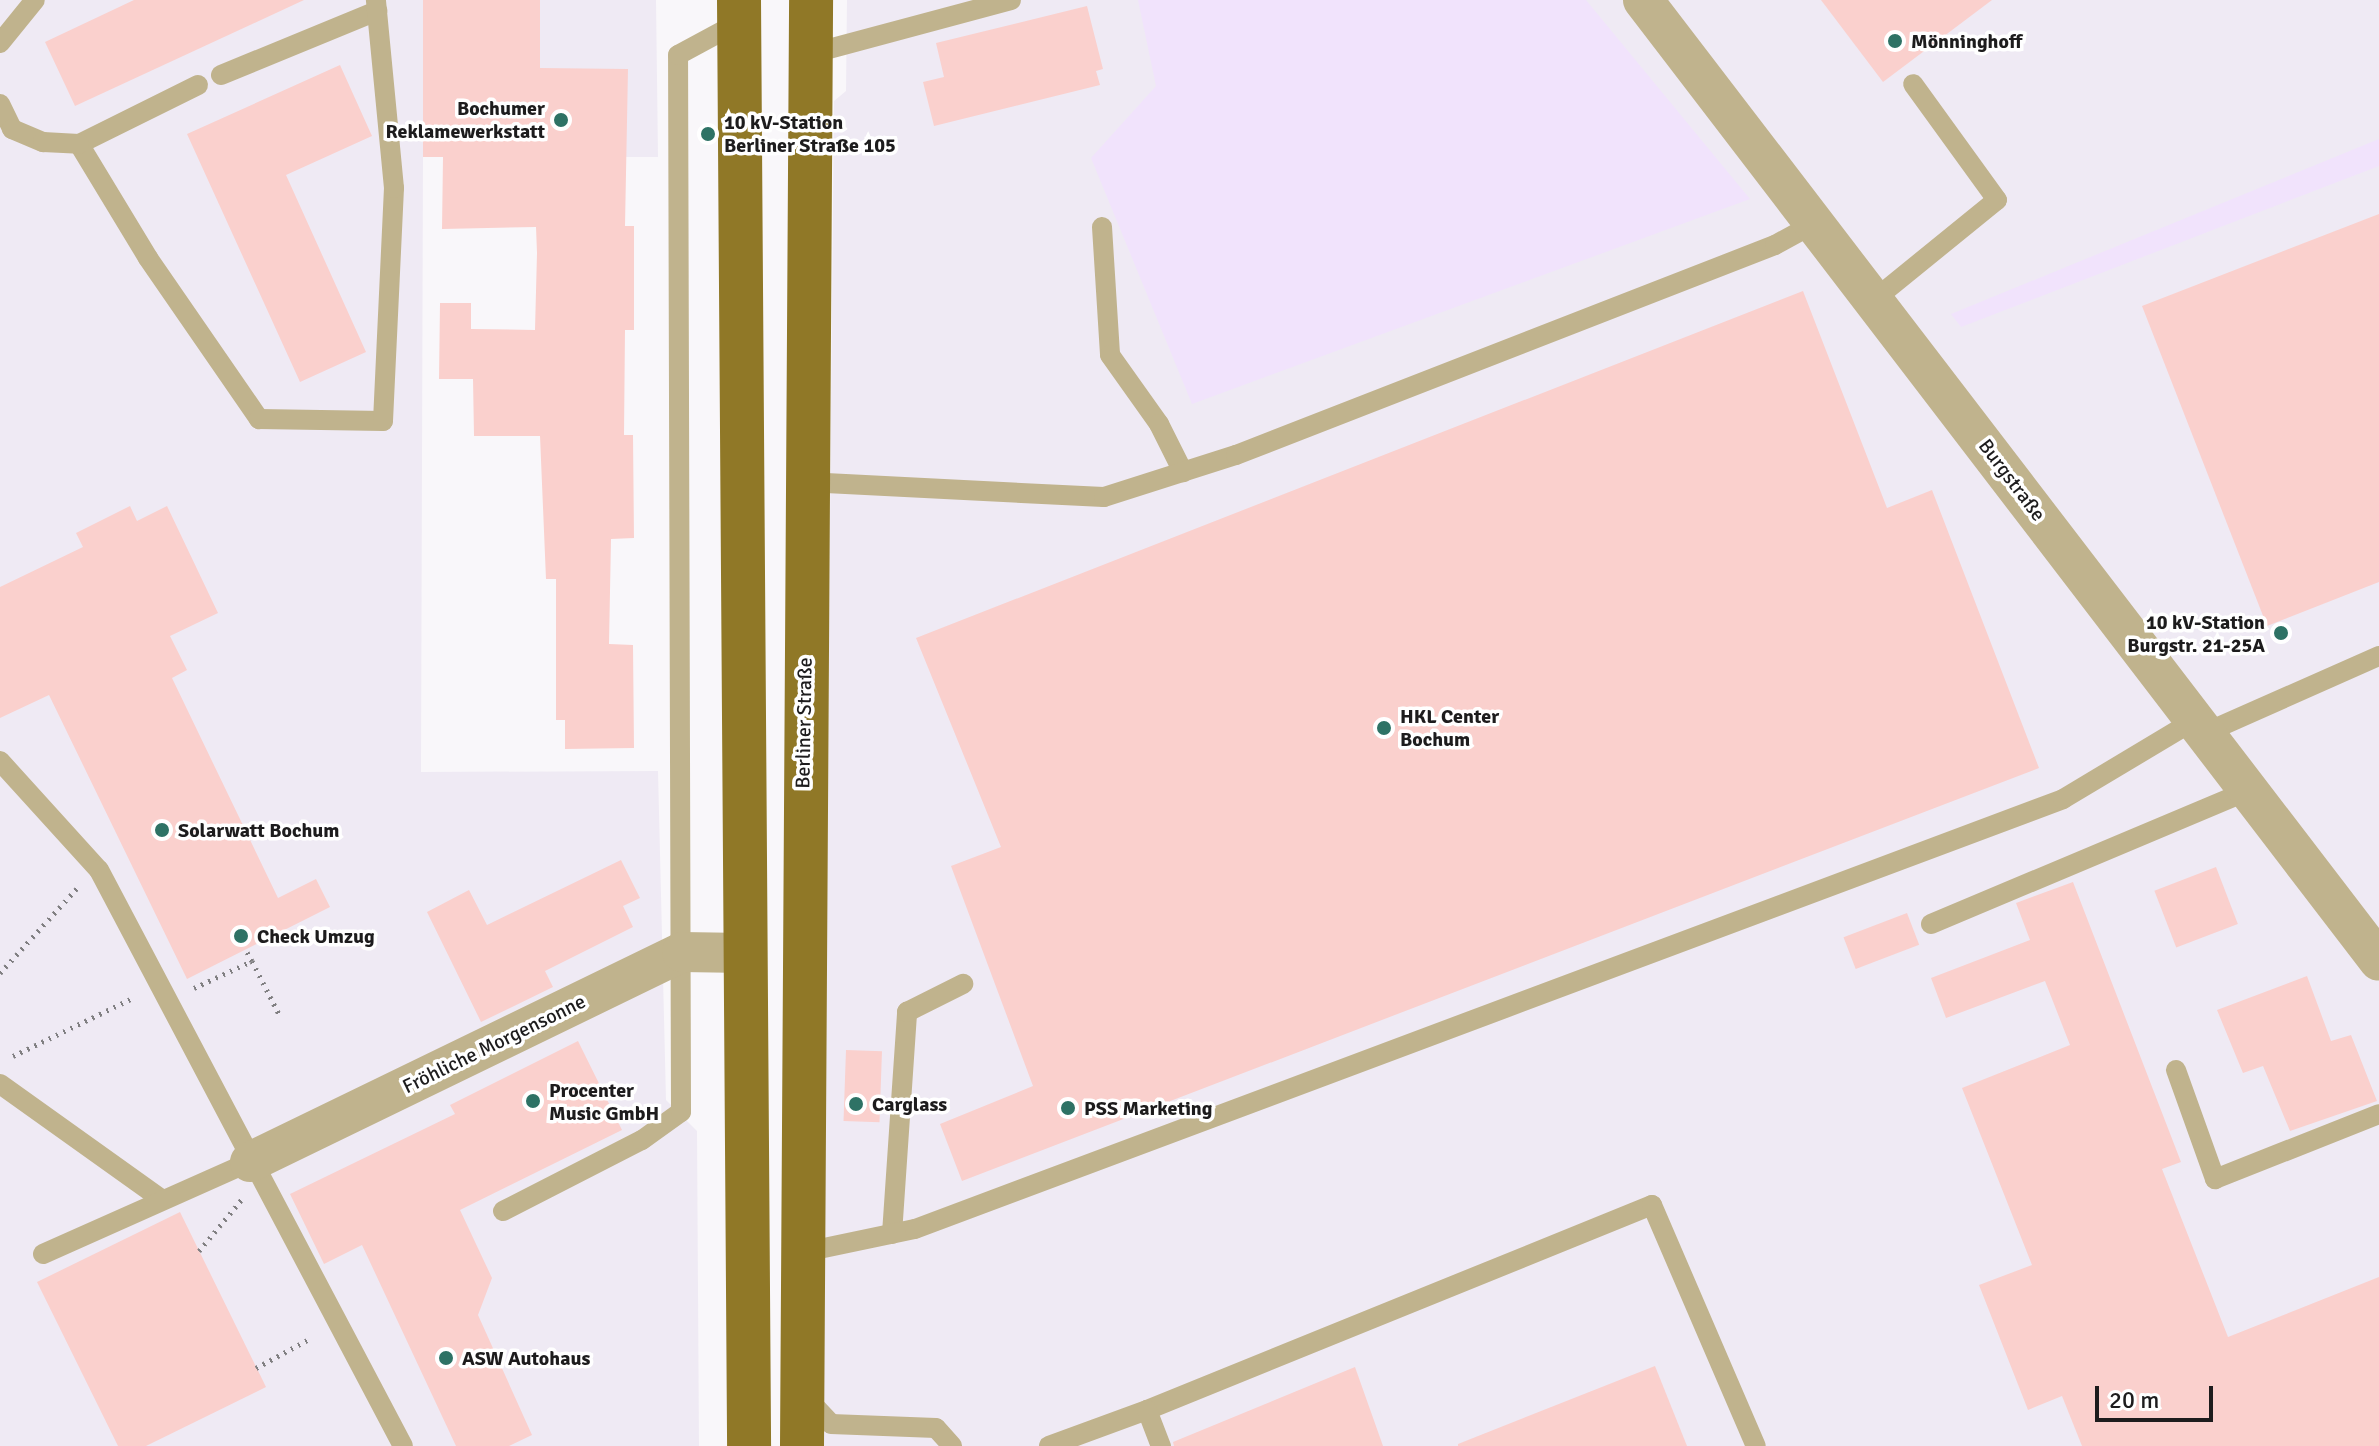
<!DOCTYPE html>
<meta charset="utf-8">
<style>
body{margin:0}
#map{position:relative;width:2379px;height:1446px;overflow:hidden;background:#f9f7fa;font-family:Signika,sans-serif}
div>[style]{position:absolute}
.built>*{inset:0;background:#efeaf4}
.green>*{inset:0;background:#f1e3fc}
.building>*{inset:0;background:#fad0cd;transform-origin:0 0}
.path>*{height:5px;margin-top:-2.5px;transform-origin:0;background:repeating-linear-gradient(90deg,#807f81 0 2px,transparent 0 8px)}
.lane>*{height:20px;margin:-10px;padding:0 10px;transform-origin:10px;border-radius:10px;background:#c0b38d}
.street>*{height:40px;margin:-20px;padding:0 20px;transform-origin:20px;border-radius:20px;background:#c0b38d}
.primary>*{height:44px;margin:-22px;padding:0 22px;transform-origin:22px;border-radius:22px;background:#907827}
.dots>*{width:22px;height:22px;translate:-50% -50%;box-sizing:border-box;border:4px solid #fff;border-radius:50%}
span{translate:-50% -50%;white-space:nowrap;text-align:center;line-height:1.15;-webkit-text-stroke:7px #fff;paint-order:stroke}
.poi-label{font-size:20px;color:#1d1c1d;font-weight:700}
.left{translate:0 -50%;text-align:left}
.right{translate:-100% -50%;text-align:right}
.street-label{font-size:20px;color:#1d1c1d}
.scale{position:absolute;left:2095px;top:1386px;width:118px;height:36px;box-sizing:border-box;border:4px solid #1d1c1d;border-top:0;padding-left:10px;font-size:24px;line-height:28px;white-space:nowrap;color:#1d1c1d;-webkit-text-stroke:6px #fff;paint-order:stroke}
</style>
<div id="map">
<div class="built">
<div style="clip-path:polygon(0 0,656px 0,658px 157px,423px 157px,421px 772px,658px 771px,666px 1100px,697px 1131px,699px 1446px,0 1446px)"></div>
<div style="clip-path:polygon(847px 0,2379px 0,2379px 1446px,821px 1446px,834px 101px,846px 91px)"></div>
</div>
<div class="green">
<div style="clip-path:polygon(1138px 0,1586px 0,1750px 199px,1192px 404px,1091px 158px,1156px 86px)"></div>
<div style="clip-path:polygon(2379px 139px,2379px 166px,1961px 327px,1951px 314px)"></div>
</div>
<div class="building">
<div style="clip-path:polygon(134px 0,304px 0,75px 106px,45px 42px)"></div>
<div style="clip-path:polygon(423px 0,540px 0,540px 68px,628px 69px,625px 226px,634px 226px,634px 330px,625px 330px,624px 435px,633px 435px,634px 538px,611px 539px,609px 644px,633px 645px,634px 748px,565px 749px,565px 720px,556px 720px,556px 579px,546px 579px,540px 436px,474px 436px,473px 379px,439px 379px,440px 303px,471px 303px,471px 329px,535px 330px,537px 253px,536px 227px,442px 229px,443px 157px,423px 157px)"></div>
<div style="clip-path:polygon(1821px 0,1992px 0,1883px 82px)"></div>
<div style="clip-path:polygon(1087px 6px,1103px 69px,1096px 71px,1100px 85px,934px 126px,923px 82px,944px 77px,936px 43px)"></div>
<div style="clip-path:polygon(340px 65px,372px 136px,286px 175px,366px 352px,300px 382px,187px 134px)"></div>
<div style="clip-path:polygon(2379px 214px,2379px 582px,2267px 626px,2142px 306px)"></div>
<div style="clip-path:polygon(1803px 291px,1887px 508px,1932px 490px,2039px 768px,962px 1181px,940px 1124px,1033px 1086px,951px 866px,1001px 847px,916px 638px)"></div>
<div style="clip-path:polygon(130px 506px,137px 521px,167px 506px,218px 613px,170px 636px,187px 670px,172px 678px,278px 898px,316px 879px,330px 907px,187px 979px,49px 695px,0 718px,0 587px,83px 547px,76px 533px)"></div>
<div style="clip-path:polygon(621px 860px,640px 898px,623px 906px,633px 927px,545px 971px,553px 987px,481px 1022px,427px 912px,469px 890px,487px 925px)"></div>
<div style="left:2216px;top:867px;width:61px;height:66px;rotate:69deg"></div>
<div style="clip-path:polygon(2073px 882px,2181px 1162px,2162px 1169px,2228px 1337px,2379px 1277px,2379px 1446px,2082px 1446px,2062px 1396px,2028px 1410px,1979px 1285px,2032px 1265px,1962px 1088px,2070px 1045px,2045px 981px,1946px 1018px,1931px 978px,2030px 940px,2016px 903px)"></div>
<div style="left:1907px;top:913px;width:34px;height:68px;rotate:69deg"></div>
<div style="clip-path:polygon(2307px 976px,2331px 1041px,2351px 1035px,2377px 1101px,2290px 1131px,2263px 1066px,2243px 1073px,2217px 1010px)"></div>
<div style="clip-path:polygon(578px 1041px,622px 1130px,460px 1210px,492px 1278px,478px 1315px,532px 1435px,509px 1446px,456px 1446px,362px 1245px,324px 1264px,290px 1194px,455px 1114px,450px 1105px)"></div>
<div style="left:846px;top:1050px;width:36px;height:71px;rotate:2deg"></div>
<div style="clip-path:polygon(180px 1212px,266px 1387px,146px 1446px,118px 1446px,37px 1282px)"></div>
<div style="clip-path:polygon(1655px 1366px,1687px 1446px,1458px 1446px,1458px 1444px)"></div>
<div style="clip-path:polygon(1355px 1367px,1383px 1446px,1174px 1446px,1173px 1442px)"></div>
</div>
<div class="path">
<div style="left:252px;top:961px;width:59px;rotate:63deg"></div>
<div style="left:0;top:973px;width:115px;rotate:-47.8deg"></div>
<div style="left:194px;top:988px;width:64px;rotate:-25deg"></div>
<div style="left:252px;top:961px;width:13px;rotate:-119deg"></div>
<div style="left:13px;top:1056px;width:133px;rotate:-25.8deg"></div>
<div style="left:199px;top:1251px;width:67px;rotate:-50.4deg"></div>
<div style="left:256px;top:1368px;width:63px;rotate:-28.6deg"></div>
</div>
<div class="lane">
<div style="left:0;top:43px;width:55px;rotate:-50.9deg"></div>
<div style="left:810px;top:54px;width:208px;rotate:-15deg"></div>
<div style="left:221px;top:75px;width:169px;rotate:-22.3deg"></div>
<div style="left:198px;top:85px;width:133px;rotate:153.6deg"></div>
<div style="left:79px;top:144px;width:133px;rotate:58.8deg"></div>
<div style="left:148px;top:258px;width:196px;rotate:55.4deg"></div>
<div style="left:259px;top:419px;width:124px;rotate:0.9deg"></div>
<div style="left:383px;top:421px;width:233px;rotate:-87.3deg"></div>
<div style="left:394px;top:188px;width:189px;rotate:-95.5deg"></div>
<div style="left:0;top:104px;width:28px;rotate:64deg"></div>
<div style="left:12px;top:129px;width:34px;rotate:23deg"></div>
<div style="left:43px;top:142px;width:36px;rotate:3deg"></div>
<div style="left:1102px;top:227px;width:128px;rotate:86.4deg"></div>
<div style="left:1110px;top:355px;width:85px;rotate:54.6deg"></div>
<div style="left:1159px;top:424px;width:54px;rotate:63.4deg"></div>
<div style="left:1875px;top:299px;width:157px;rotate:-39.1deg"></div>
<div style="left:1997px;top:200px;width:143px;rotate:-125.9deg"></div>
<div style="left:806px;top:482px;width:298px;rotate:2.9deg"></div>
<div style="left:1104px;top:497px;width:139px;rotate:-17.7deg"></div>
<div style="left:1236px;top:455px;width:578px;rotate:-21.29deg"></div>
<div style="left:1775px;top:245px;width:48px;rotate:-28.7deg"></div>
<div style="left:2205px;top:733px;width:190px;rotate:-23.9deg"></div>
<div style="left:0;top:761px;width:147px;rotate:47.8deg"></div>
<div style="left:99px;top:870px;width:651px;rotate:62.18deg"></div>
<div style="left:1931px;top:924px;width:345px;rotate:-22.8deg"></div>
<div style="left:2176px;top:1070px;width:116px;rotate:70.3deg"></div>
<div style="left:2215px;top:1179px;width:176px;rotate:-21.6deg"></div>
<div style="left:0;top:1084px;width:196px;rotate:35.5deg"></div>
<div style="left:503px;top:1211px;width:156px;rotate:-27.1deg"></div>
<div style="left:642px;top:1140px;width:48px;rotate:-35.7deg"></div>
<div style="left:681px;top:1112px;width:1057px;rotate:-90.16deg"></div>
<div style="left:678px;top:55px;width:69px;rotate:-28.4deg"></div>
<div style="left:892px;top:1234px;width:223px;rotate:-86.1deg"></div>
<div style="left:907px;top:1012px;width:63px;rotate:-26.6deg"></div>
<div style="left:800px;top:1253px;width:117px;rotate:-11.8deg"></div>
<div style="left:915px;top:1229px;width:1226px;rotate:-20.53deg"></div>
<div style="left:2063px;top:799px;width:154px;rotate:-30.9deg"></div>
<div style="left:43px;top:1254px;width:227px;rotate:-24deg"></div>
<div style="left:807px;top:1398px;width:35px;rotate:47deg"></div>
<div style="left:831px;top:1424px;width:105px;rotate:2.2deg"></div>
<div style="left:936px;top:1428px;width:24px;rotate:48deg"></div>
<div style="left:1147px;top:1410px;width:545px;rotate:-22.09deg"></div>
<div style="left:1652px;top:1205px;width:262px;rotate:66.7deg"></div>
<div style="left:1049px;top:1446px;width:104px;rotate:-20.2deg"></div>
<div style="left:1147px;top:1410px;width:39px;rotate:69deg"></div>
</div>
<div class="street">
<div style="left:1643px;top:0;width:1210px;rotate:52.55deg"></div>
<div style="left:250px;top:1162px;width:480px;rotate:-25.9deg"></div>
<div style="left:682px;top:952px;width:63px;rotate:0.9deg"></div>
</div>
<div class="primary">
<div style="left:739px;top:0;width:1446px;rotate:89.6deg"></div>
<div style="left:802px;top:1446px;width:1446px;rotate:-89.64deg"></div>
</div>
<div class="dots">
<div style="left:1895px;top:41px;background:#2e7265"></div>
<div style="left:561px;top:120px;background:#2e7265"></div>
<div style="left:708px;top:134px;background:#2e7265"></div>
<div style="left:2281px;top:633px;background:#2e7265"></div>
<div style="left:1384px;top:728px;background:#2e7265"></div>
<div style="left:162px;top:830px;background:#2e7265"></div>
<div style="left:241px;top:936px;background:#2e7265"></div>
<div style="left:533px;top:1101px;background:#2e7265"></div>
<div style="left:856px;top:1104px;background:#2e7265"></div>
<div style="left:1068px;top:1108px;background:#2e7265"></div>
<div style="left:446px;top:1358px;background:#2e7265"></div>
</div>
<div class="poi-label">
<span class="left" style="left:1911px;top:41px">Mönninghoff</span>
<span class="right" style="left:545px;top:120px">Bochumer<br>Reklamewerkstatt</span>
<span class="left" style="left:724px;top:134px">10 kV-Station<br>Berliner Straße 105</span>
<span class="right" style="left:2265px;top:634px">10 kV-Station<br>Burgstr. 21-25A</span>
<span class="left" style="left:1400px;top:728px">HKL Center<br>Bochum</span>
<span class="left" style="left:178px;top:830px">Solarwatt Bochum</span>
<span class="left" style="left:257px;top:936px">Check Umzug</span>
<span class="left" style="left:549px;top:1102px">Procenter<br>Music GmbH</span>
<span class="left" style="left:872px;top:1104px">Carglass</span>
<span class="left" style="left:1084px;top:1108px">PSS Marketing</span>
<span class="left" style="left:462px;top:1358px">ASW Autohaus</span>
</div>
<div class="street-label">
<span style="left:2012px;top:480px;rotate:53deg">Burgstraße</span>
<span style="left:804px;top:723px;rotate:-89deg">Berliner Straße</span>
<span style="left:494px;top:1044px;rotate:-26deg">Fröhliche Morgensonne</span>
</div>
<div class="scale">20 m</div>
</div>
